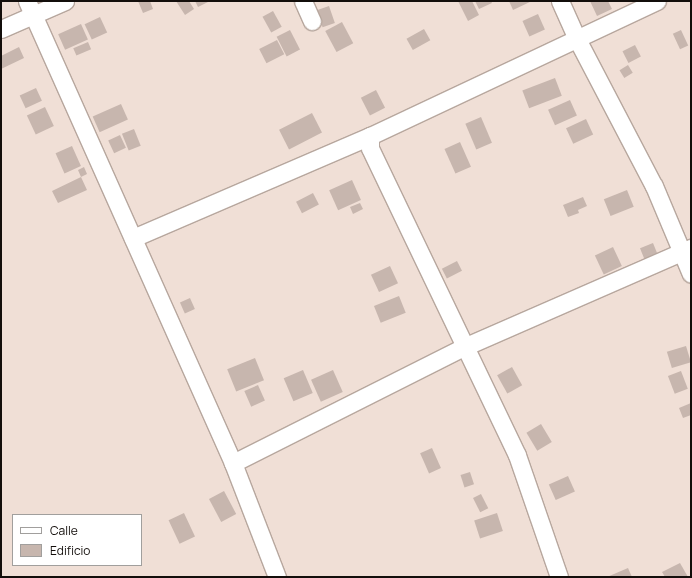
<!DOCTYPE html>
<style>
body{margin:0}
#map{position:relative;width:692px;height:578px;overflow:hidden;background:#f0dfd6;font-family:Manrope,sans-serif}
div>[style]{position:absolute}
.building>*{inset:0;background:#c7b6ae;transform-origin:0 0}
.roads{filter:drop-shadow(1px 0 #b7a79e) drop-shadow(-1px 0 #b7a79e) drop-shadow(0 1px #b7a79e) drop-shadow(0 -1px #b7a79e)}
.minor>*{height:17px;margin:-8.5px;padding:0 8.5px;transform-origin:8.5px;border-radius:8.5px;background:#fff}
span{translate:-50% -50%;white-space:nowrap;text-align:center;line-height:1.15;-webkit-text-stroke:3.5px #fff;paint-order:stroke}
.frame{position:absolute;inset:0;border:2px solid #130e0b;pointer-events:none}
.legend{position:absolute;left:12px;top:514px;width:130px;height:52px;box-sizing:border-box;background:#fff;border:1px solid #a19f9d;margin:0;padding:5px 7px;list-style:none;font-size:12px;color:#130e0b}
.legend li{display:flex;align-items:center;gap:8px;height:20px}
.legend b{width:20px;border:1px solid #a19f9d}
</style>
<div id="map">
<div class="building">
<div style="clip-path:polygon(138px 1px,150px 1px,153px 9px,143px 13px)"></div>
<div style="clip-path:polygon(176px 1px,189px 1px,194px 9px,185px 15px)"></div>
<div style="clip-path:polygon(195px 1px,207px 1px,208px 2px,198px 7px)"></div>
<div style="clip-path:polygon(458px 1px,472px 1px,479px 15px,468px 21px)"></div>
<div style="clip-path:polygon(475px 1px,491px 1px,492px 3px,479px 9px)"></div>
<div style="clip-path:polygon(509px 1px,532px 1px,513px 10px)"></div>
<div style="clip-path:polygon(590px 1px,608px 1px,612px 9px,597px 16px)"></div>
<div style="left:329px;top:6px;width:18px;height:13px;rotate:71deg"></div>
<div style="left:273px;top:11px;width:18px;height:12px;rotate:61deg"></div>
<div style="left:538px;top:14px;width:17px;height:17px;rotate:66deg"></div>
<div style="left:100px;top:17px;width:17px;height:17px;rotate:65deg"></div>
<div style="left:342px;top:22px;width:24px;height:19px;rotate:62deg"></div>
<div style="left:81px;top:24px;width:17px;height:25px;rotate:66deg"></div>
<div style="left:424px;top:29px;width:13px;height:20px;rotate:61deg"></div>
<div style="left:290px;top:30px;width:22px;height:15px;rotate:63deg"></div>
<div style="left:681px;top:30px;width:17px;height:9px;rotate:65deg"></div>
<div style="left:277px;top:40px;width:16px;height:20px;rotate:63deg"></div>
<div style="left:88px;top:42px;width:8px;height:16px;rotate:67deg"></div>
<div style="left:635px;top:45px;width:13px;height:14px;rotate:63deg"></div>
<div style="clip-path:polygon(19px 47px,24px 58px,1px 69px,1px 56px)"></div>
<div style="left:628px;top:65px;width:9px;height:10px;rotate:58deg"></div>
<div style="left:555px;top:78px;width:19px;height:35px;rotate:69deg"></div>
<div style="left:36px;top:88px;width:14px;height:18px;rotate:65deg"></div>
<div style="left:376px;top:90px;width:20px;height:17px;rotate:63deg"></div>
<div style="left:570px;top:100px;width:17px;height:24px;rotate:66deg"></div>
<div style="left:121px;top:104px;width:17px;height:31px;rotate:66deg"></div>
<div style="left:45px;top:107px;width:21px;height:20px;rotate:65deg"></div>
<div style="left:312px;top:113px;width:22px;height:37px;rotate:63deg"></div>
<div style="left:481px;top:117px;width:28px;height:17px;rotate:67deg"></div>
<div style="left:586px;top:119px;width:17px;height:22px;rotate:65deg"></div>
<div style="left:134px;top:129px;width:18px;height:13px;rotate:68deg"></div>
<div style="left:120px;top:135px;width:14px;height:13px;rotate:65deg"></div>
<div style="left:460px;top:142px;width:27px;height:17px;rotate:66deg"></div>
<div style="left:72px;top:146px;width:22px;height:18px;rotate:66deg"></div>
<div style="clip-path:polygon(84px 167px,87px 174px,81px 177px,87px 190px,58px 203px,52px 191px,81px 177px,78px 170px)"></div>
<div style="left:352px;top:180px;width:22px;height:25px;rotate:66deg"></div>
<div style="left:627px;top:190px;width:18px;height:25px;rotate:68deg"></div>
<div style="left:313px;top:193px;width:13px;height:19px;rotate:63deg"></div>
<div style="clip-path:polygon(583px 197px,587px 206px,578px 210px,579px 213px,568px 217px,563px 205px)"></div>
<div style="clip-path:polygon(360px 203px,363px 209px,353px 214px,350px 207px)"></div>
<div style="left:653px;top:243px;width:16px;height:14px;rotate:68deg"></div>
<div style="left:613px;top:247px;width:21px;height:20px;rotate:65deg"></div>
<div style="left:457px;top:261px;width:11px;height:17px;rotate:63deg"></div>
<div style="left:390px;top:266px;width:19px;height:21px;rotate:65deg"></div>
<div style="left:399px;top:296px;width:18px;height:27px;rotate:68deg"></div>
<div style="left:190px;top:298px;width:12px;height:11px;rotate:66deg"></div>
<div style="left:686px;top:346px;width:17px;height:20px;rotate:73deg"></div>
<div style="left:255px;top:358px;width:24px;height:30px;rotate:68deg"></div>
<div style="left:512px;top:367px;width:21px;height:17px;rotate:61deg"></div>
<div style="left:303px;top:370px;width:25px;height:21px;rotate:67deg"></div>
<div style="left:333px;top:370px;width:24px;height:24px;rotate:66deg"></div>
<div style="left:681px;top:371px;width:19px;height:14px;rotate:69deg"></div>
<div style="left:258px;top:385px;width:17px;height:15px;rotate:66deg"></div>
<div style="clip-path:polygon(691px 403px,691px 415px,683px 418px,679px 408px)"></div>
<div style="left:541px;top:424px;width:21px;height:17px;rotate:59deg"></div>
<div style="left:432px;top:448px;width:22px;height:13px;rotate:66deg"></div>
<div style="left:470px;top:472px;width:13px;height:10px;rotate:72deg"></div>
<div style="left:568px;top:476px;width:17px;height:21px;rotate:66deg"></div>
<div style="left:224px;top:491px;width:26px;height:17px;rotate:62deg"></div>
<div style="left:481px;top:494px;width:16px;height:9px;rotate:63deg"></div>
<div style="left:184px;top:513px;width:26px;height:17px;rotate:65deg"></div>
<div style="left:497px;top:513px;width:19px;height:24px;rotate:72deg"></div>
<div style="clip-path:polygon(680px 563px,688px 577px,665px 577px,662px 572px)"></div>
<div style="clip-path:polygon(628px 568px,632px 577px,607px 577px)"></div>
</div>
<div class="roads">
<div class="minor">
<div style="left:27px;top:1px;width:506px;rotate:65.97deg"></div>
<div style="left:233px;top:463px;width:122px;rotate:68.9deg"></div>
<div style="left:303px;top:1px;width:22px;rotate:66deg"></div>
<div style="left:560px;top:1px;width:42px;rotate:65.9deg"></div>
<div style="left:577px;top:39px;width:166px;rotate:62.4deg"></div>
<div style="left:654px;top:186px;width:95px;rotate:67.2deg"></div>
<div style="left:1px;top:29px;width:70px;rotate:-23.6deg"></div>
<div style="left:133px;top:238px;width:258px;rotate:-23.3deg"></div>
<div style="left:233px;top:463px;width:258px;rotate:-26.7deg"></div>
<div style="left:464px;top:347px;width:248px;rotate:-23.6deg"></div>
<div style="left:559px;top:577px;width:129px;rotate:-109deg"></div>
<div style="left:517px;top:455px;width:340px;rotate:-115.6deg"></div>
<div style="left:370px;top:148px;width:12px;rotate:-90deg"></div>
<div style="left:370px;top:136px;width:317px;rotate:-25.2deg"></div>
</div>
</div>
<div class="frame"></div>
<ul class="legend">
<li><b style="height:5px;background:#fff"></b>Calle</li>
<li><b style="height:11px;background:#c7b6ae"></b>Edificio</li>
</ul>
</div>
